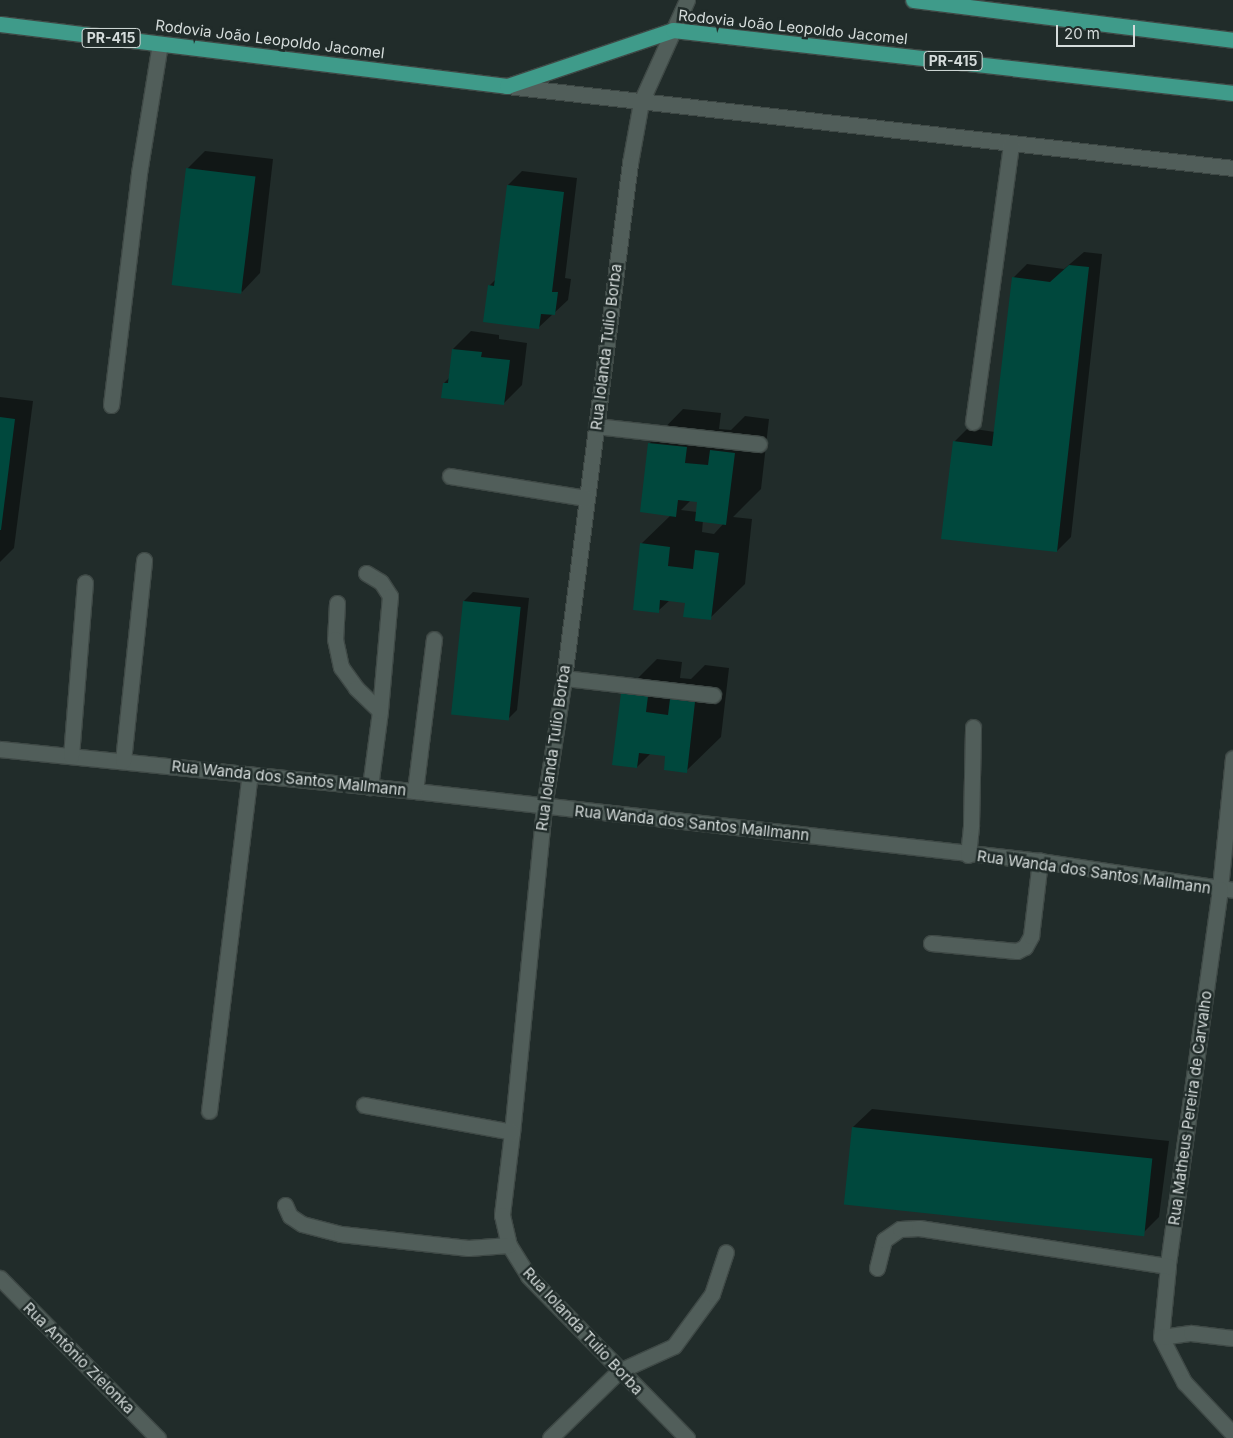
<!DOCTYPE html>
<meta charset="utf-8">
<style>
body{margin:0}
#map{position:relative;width:1233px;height:1438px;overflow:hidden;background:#212c2a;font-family:Inter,sans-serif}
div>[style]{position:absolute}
.shadow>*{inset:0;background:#0007}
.building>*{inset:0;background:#00483d;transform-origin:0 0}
.roads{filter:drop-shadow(1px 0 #3f4946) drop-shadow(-1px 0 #3f4946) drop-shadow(0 1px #3f4946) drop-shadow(0 -1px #3f4946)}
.minor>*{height:15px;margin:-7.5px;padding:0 7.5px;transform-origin:7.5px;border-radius:7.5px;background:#515e5a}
.highway>*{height:15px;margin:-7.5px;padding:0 7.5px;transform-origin:7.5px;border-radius:7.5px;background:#3f9b8a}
span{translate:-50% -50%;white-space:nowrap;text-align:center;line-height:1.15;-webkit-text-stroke:5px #212c2a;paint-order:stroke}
.shield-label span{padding:1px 4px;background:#212c2a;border:1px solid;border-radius:4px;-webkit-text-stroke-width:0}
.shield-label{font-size:14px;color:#d5dcdb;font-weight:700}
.street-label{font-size:15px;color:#d5dcdb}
.scale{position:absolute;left:1056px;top:25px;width:79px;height:22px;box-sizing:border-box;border:2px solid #d5dcdb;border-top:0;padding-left:6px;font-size:15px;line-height:18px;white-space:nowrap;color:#d5dcdb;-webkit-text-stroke:4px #212c2a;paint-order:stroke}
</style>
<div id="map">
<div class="shadow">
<div style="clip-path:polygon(205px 151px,273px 159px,260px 273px,242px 292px,187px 169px)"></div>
<div style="clip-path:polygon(522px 171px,577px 178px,565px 278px,571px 279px,568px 300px,538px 328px,489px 286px,496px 279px,508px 185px)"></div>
<div style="clip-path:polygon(1084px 252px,1102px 254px,1071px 537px,1057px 551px,954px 442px,968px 428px,995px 432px,1013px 278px,1027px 264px,1064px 269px)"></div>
<div style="clip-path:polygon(471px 331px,499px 335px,499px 339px,527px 343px,522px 385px,504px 403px,444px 383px,449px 378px,453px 349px)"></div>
<div style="clip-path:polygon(0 397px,33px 401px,14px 548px,0 562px)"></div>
<div style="clip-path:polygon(evenodd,683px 409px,721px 413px,719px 429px,731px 430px,745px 416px,769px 419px,761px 489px,733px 517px,752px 519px,745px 584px,710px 618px,686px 601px,670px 600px,658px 611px,641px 544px,671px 515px,649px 444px,683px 409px,691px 500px,698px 501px,697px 512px,681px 510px,691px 500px,683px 409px,703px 520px,724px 523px,714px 534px,702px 532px,703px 520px)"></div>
<div style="clip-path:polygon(473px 592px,529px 598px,517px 710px,508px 719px,464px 601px)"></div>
<div style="clip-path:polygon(657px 659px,682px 662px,680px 678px,691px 679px,705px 665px,729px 668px,721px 737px,686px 771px,667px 755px,651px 753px,637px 767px,622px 694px)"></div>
<div style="clip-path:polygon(872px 1109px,1169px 1141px,1159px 1217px,1141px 1235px,853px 1127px)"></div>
</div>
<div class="building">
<div style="left:186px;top:168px;width:70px;height:118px;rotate:7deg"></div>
<div style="clip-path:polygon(507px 185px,564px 192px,552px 292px,558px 292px,555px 315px,541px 314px,539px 329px,483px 322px,488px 285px,494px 286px)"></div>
<div style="clip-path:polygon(1069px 265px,1089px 267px,1057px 552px,941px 539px,953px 441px,992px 446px,1012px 277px,1050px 282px)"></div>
<div style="clip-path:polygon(452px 349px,482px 352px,481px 357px,510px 360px,504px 405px,441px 398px,443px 383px,448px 383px)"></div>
<div style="clip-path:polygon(0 417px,15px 419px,1px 530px,0 530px)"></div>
<div style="clip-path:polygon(648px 443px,687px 447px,685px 463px,708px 465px,710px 450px,735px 453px,726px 525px,695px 521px,697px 502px,678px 500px,676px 517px,640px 512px)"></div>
<div style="clip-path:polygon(640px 543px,670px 547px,668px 566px,693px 569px,695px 550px,719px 553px,711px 620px,683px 617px,685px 603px,660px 600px,659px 613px,633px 610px)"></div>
<div style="left:463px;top:601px;width:58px;height:114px;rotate:6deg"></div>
<div style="clip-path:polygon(621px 693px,648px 696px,646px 712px,668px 715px,670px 699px,695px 702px,687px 773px,664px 770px,665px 756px,639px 753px,637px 768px,612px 765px)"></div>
<div style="left:852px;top:1127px;width:302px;height:78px;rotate:6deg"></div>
</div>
<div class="roads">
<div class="minor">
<div style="left:687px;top:0;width:112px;rotate:114.3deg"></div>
<div style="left:641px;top:102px;width:62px;rotate:100.2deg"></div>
<div style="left:630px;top:163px;width:519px;rotate:97.3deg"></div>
<div style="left:564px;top:678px;width:131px;rotate:98.8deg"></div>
<div style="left:544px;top:807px;width:327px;rotate:95.6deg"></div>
<div style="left:512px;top:1132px;width:84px;rotate:96.9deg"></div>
<div style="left:502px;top:1215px;width:31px;rotate:77deg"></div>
<div style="left:509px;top:1245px;width:36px;rotate:58deg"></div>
<div style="left:528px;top:1276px;width:227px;rotate:45.5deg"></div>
<div style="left:507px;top:86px;width:731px;rotate:6.44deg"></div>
<div style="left:111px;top:405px;width:234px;rotate:-83.1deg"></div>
<div style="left:139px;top:173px;width:131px;rotate:-80.8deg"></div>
<div style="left:973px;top:422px;width:281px;rotate:-82.2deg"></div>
<div style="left:596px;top:426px;width:164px;rotate:6.3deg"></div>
<div style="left:450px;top:476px;width:138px;rotate:9.2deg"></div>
<div style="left:366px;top:573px;width:17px;rotate:31deg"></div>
<div style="left:381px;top:582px;width:17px;rotate:57deg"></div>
<div style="left:390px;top:596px;width:115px;rotate:95deg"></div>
<div style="left:380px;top:711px;width:77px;rotate:97.5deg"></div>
<div style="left:337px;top:603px;width:36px;rotate:93deg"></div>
<div style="left:335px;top:639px;width:29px;rotate:78deg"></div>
<div style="left:341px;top:667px;width:26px;rotate:54deg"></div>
<div style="left:356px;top:688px;width:33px;rotate:44deg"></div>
<div style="left:564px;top:678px;width:150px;rotate:6.5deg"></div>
<div style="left:0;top:749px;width:417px;rotate:5.8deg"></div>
<div style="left:415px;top:791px;width:629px;rotate:6.39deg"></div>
<div style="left:1040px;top:861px;width:195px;rotate:8.5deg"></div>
<div style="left:71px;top:756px;width:174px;rotate:-85.4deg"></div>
<div style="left:1233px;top:758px;width:132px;rotate:95.7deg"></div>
<div style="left:1220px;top:889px;width:381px;rotate:97.9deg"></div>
<div style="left:1168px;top:1266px;width:71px;rotate:95.6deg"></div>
<div style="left:1161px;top:1337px;width:51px;rotate:62.9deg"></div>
<div style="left:1184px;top:1382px;width:71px;rotate:46.7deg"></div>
<div style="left:123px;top:761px;width:202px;rotate:-84deg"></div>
<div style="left:415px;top:791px;width:153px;rotate:-82.9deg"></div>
<div style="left:968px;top:855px;width:30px;rotate:-84deg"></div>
<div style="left:971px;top:825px;width:98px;rotate:-88.8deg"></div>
<div style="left:931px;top:943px;width:86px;rotate:5.3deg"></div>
<div style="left:1017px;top:951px;width:9px;rotate:-27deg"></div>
<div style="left:1025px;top:947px;width:13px;rotate:-61deg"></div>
<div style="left:1031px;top:936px;width:76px;rotate:-83.2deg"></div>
<div style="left:364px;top:1105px;width:150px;rotate:10.3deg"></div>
<div style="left:209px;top:1111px;width:339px;rotate:-83.1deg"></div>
<div style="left:285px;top:1205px;width:12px;rotate:66deg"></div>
<div style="left:290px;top:1216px;width:14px;rotate:34deg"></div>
<div style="left:302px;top:1224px;width:40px;rotate:14.4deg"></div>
<div style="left:341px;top:1234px;width:128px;rotate:6.3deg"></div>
<div style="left:468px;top:1248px;width:41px;rotate:-4.2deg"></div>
<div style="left:877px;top:1268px;width:29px;rotate:-76deg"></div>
<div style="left:884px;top:1240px;width:19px;rotate:-35deg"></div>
<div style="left:900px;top:1229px;width:19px;rotate:-3deg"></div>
<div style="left:919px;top:1228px;width:252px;rotate:8.7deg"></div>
<div style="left:0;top:1278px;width:225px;rotate:45.4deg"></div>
<div style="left:1161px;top:1337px;width:30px;rotate:-8deg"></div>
<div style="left:1191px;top:1333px;width:42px;rotate:6.8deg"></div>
<div style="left:550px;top:1438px;width:96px;rotate:-44.2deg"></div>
<div style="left:619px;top:1371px;width:60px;rotate:-24.4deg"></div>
<div style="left:674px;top:1346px;width:64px;rotate:-53.8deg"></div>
<div style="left:712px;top:1294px;width:44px;rotate:-71.6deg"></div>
</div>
<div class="highway">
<div style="left:913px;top:0;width:322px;rotate:7.1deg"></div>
<div style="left:0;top:24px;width:511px;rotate:6.97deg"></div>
<div style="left:507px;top:86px;width:175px;rotate:-18.6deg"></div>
<div style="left:673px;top:30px;width:564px;rotate:6.42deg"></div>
</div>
</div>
<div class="shield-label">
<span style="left:111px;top:38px">PR-415</span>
<span style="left:953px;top:61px">PR-415</span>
</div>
<div class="street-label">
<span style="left:793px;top:27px;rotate:6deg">Rodovia João Leopoldo Jacomel</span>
<span style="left:270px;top:39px;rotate:7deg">Rodovia João Leopoldo Jacomel</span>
<span style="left:606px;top:347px;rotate:-83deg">Rua Iolanda Tulio Borba</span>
<span style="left:553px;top:748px;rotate:-82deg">Rua Iolanda Tulio Borba</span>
<span style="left:289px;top:778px;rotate:6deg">Rua Wanda dos Santos Mallmann</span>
<span style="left:692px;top:823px;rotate:6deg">Rua Wanda dos Santos Mallmann</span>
<span style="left:1094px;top:872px;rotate:8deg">Rua Wanda dos Santos Mallmann</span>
<span style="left:1190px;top:1108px;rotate:-82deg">Rua Matheus Pereira de Carvalho</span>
<span style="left:583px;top:1331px;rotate:47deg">Rua Iolanda Tulio Borba</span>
<span style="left:79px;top:1358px;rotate:45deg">Rua Antônio Zielonka</span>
</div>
<div class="scale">20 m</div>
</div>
